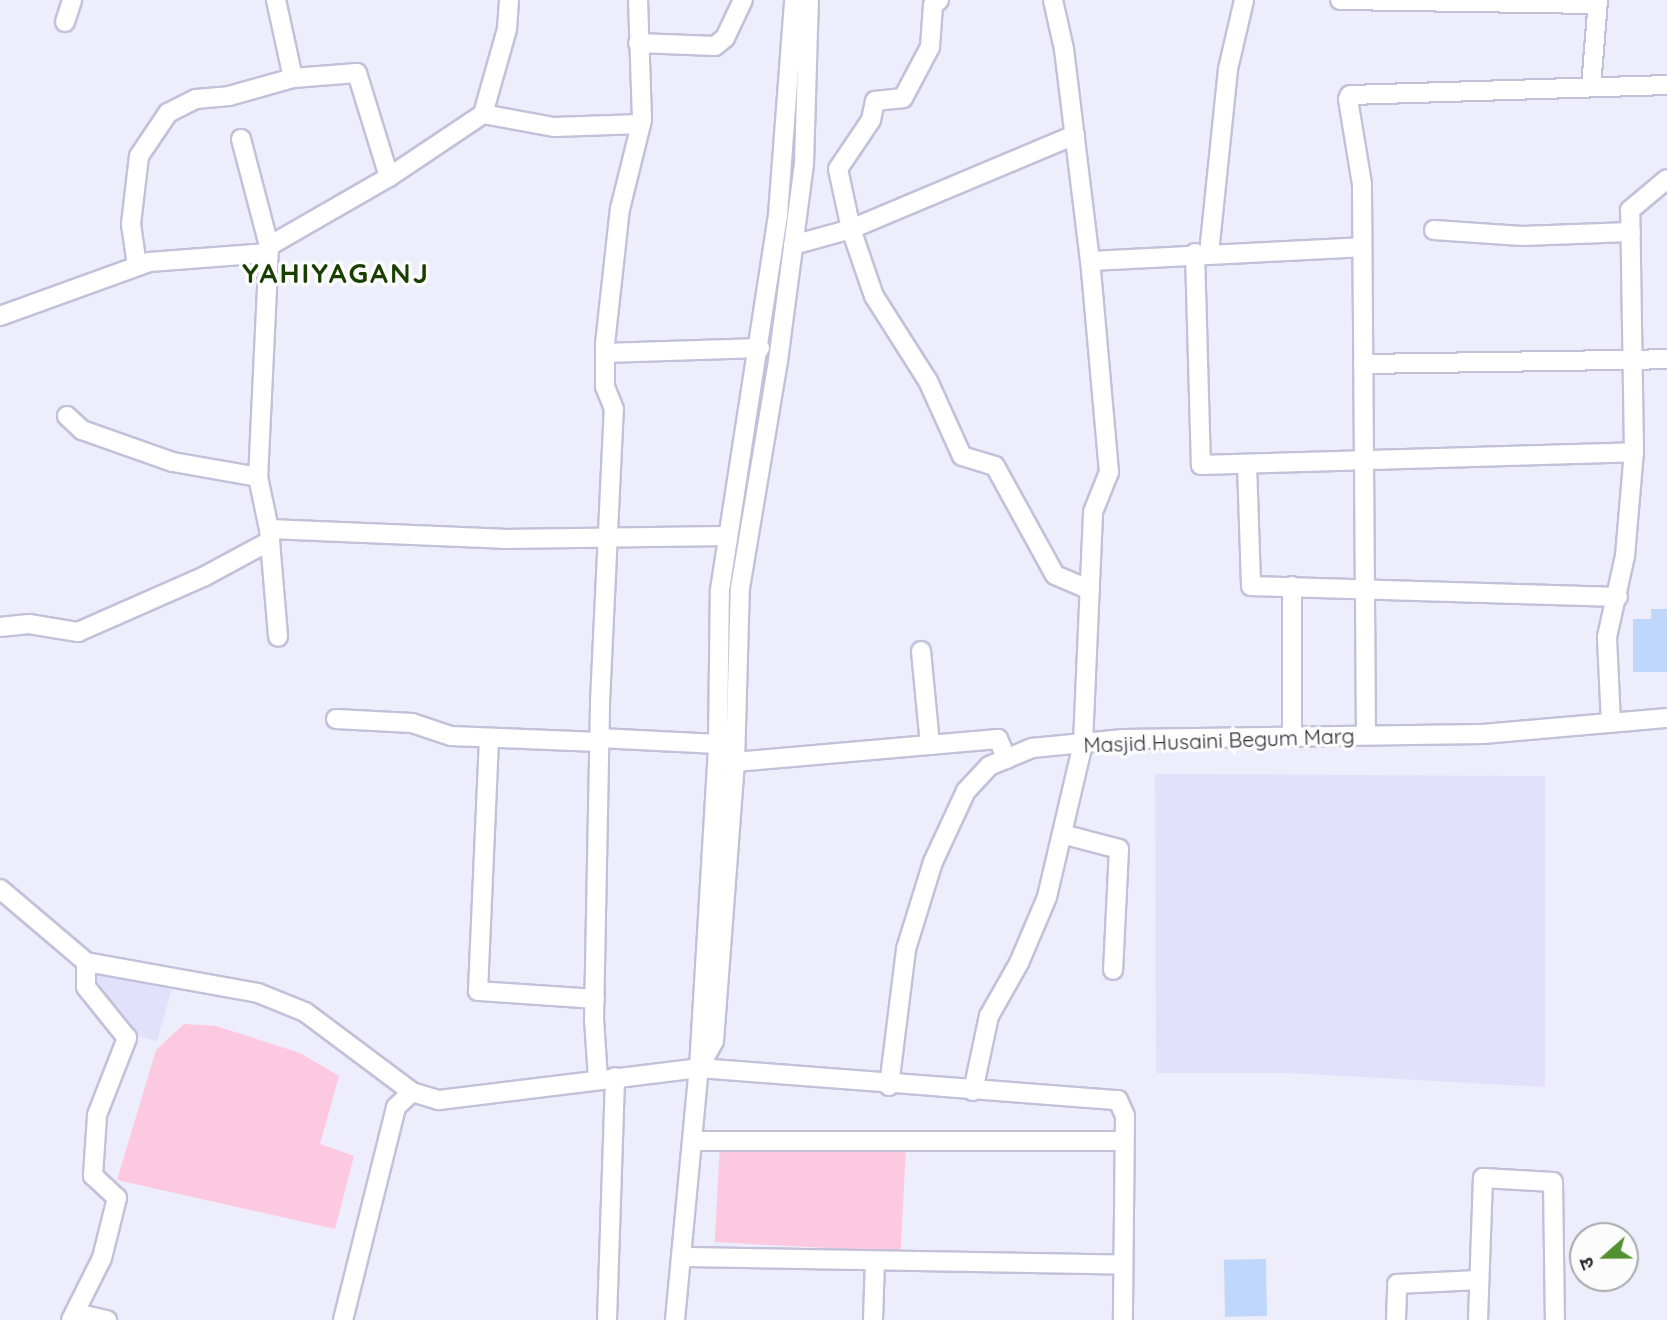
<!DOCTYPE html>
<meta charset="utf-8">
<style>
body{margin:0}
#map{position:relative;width:1667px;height:1320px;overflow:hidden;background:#ededfc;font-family:Quicksand,"Noto Sans Devanagari",sans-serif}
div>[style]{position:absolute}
.built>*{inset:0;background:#e2e1fb}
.green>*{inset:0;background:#fcc9e1;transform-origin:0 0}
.building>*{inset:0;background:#bfd7fa;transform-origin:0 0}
.roads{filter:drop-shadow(2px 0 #c3c1da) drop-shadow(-2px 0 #c3c1da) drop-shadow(0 2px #c3c1da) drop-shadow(0 -2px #c3c1da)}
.minor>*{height:18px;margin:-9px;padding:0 9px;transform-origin:9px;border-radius:9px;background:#fff}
span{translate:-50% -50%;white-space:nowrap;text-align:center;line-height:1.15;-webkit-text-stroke:7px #fcfcfc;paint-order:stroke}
.street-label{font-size:21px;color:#2c2c35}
.district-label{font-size:28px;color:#193f00;font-weight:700;letter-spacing:2px}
.north{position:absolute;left:1569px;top:1222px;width:70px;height:70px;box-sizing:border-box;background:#fcfcfc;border:2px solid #a9a9ac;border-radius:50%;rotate:249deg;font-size:19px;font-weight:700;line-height:28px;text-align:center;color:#2c2c35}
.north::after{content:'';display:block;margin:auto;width:24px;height:32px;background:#53902f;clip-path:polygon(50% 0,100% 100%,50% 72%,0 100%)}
</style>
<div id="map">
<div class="built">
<div style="clip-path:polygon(1155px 774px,1545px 776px,1545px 1087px,1288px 1073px,1156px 1073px)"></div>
<div style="clip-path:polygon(93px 971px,173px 985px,157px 1041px,133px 1035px,93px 983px)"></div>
</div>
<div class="green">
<div style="clip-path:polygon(184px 1024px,216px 1026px,300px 1053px,339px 1076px,320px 1144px,354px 1156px,335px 1229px,117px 1180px,156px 1050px)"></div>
<div style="left:906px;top:1147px;width:105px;height:186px;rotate:93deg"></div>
</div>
<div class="building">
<div style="clip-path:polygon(1651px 609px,1667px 609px,1667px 672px,1633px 672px,1633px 619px,1651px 619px)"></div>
<div style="left:1266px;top:1259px;width:57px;height:42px;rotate:89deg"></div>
</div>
<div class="roads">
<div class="minor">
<div style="left:276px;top:0;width:80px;rotate:77.7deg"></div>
<div style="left:939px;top:0;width:8px;rotate:140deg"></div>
<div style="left:933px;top:5px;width:42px;rotate:94.1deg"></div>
<div style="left:930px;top:47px;width:58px;rotate:117.9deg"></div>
<div style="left:903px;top:98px;width:28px;rotate:174deg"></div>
<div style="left:875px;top:101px;width:19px;rotate:102deg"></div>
<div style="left:871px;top:120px;width:59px;rotate:124deg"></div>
<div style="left:838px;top:169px;width:61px;rotate:77.8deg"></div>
<div style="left:851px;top:229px;width:71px;rotate:71.1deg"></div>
<div style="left:874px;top:296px;width:101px;rotate:57.6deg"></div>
<div style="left:928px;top:381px;width:82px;rotate:65.6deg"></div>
<div style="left:962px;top:456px;width:34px;rotate:17deg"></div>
<div style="left:995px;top:466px;width:124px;rotate:61.2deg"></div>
<div style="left:1055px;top:575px;width:38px;rotate:23deg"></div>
<div style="left:1340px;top:0;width:257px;rotate:0.9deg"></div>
<div style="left:65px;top:22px;width:23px;rotate:-72deg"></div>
<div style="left:638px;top:43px;width:77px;rotate:2.2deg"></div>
<div style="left:715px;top:46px;width:13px;rotate:-39deg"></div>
<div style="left:725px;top:38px;width:42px;rotate:-64.7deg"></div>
<div style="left:1591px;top:87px;width:87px;rotate:-85.4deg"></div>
<div style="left:483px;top:114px;width:88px;rotate:-74.2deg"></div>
<div style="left:507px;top:29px;width:29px;rotate:-86deg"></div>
<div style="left:241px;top:139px;width:111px;rotate:75.3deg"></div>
<div style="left:269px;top:246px;width:231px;rotate:92.7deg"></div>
<div style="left:258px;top:477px;width:53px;rotate:78.1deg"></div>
<div style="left:269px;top:529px;width:108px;rotate:85.2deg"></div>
<div style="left:1434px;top:230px;width:88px;rotate:3.9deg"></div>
<div style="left:1522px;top:236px;width:109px;rotate:-2.1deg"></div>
<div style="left:793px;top:245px;width:60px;rotate:-15.4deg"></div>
<div style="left:851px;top:229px;width:243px;rotate:-22.8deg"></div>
<div style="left:269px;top:246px;width:138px;rotate:-29.9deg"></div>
<div style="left:389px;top:177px;width:113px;rotate:-33.8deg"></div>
<div style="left:483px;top:114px;width:72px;rotate:10.4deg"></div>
<div style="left:554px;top:127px;width:87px;rotate:-2deg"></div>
<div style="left:1195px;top:253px;width:212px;rotate:88.4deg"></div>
<div style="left:1201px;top:465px;width:433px;rotate:-1.7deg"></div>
<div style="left:1209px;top:253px;width:185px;rotate:-84.1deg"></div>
<div style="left:1228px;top:69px;width:71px;rotate:-76.9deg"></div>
<div style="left:1090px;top:261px;width:272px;rotate:-2.9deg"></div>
<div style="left:137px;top:266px;width:42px;rotate:-98.1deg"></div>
<div style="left:131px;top:224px;width:68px;rotate:-83.3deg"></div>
<div style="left:139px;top:156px;width:52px;rotate:-56deg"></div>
<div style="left:168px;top:113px;width:31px;rotate:-27deg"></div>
<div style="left:196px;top:99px;width:33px;rotate:-5deg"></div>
<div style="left:229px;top:96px;width:66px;rotate:-15.7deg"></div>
<div style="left:293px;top:78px;width:64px;rotate:-4.5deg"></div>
<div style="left:357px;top:73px;width:109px;rotate:72.9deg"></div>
<div style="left:0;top:316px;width:158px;rotate:-19.9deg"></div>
<div style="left:149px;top:262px;width:119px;rotate:-4.3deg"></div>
<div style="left:605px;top:353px;width:155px;rotate:-1.8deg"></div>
<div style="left:1363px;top:364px;width:304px;rotate:-0.9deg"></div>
<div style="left:67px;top:416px;width:21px;rotate:43deg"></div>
<div style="left:82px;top:430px;width:96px;rotate:19.4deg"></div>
<div style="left:173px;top:462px;width:86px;rotate:10deg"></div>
<div style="left:1247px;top:464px;width:122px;rotate:88.1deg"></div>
<div style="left:1251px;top:586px;width:367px;rotate:1.7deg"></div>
<div style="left:269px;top:529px;width:234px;rotate:2.4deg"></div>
<div style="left:503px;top:539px;width:223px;rotate:-0.8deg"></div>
<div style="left:0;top:627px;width:29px;rotate:-6deg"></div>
<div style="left:29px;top:624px;width:50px;rotate:9.3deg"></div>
<div style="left:78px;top:632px;width:139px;rotate:-23.8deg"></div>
<div style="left:205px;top:576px;width:74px;rotate:-28.3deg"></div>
<div style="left:921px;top:651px;width:94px;rotate:84.5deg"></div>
<div style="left:336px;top:719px;width:76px;rotate:3deg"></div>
<div style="left:412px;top:723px;width:41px;rotate:18.4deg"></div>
<div style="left:451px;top:736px;width:148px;rotate:2.3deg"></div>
<div style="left:1611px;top:723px;width:86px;rotate:-92.7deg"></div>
<div style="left:1607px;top:637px;width:83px;rotate:-77.5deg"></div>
<div style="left:1625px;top:556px;width:104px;rotate:-85.1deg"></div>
<div style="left:1634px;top:452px;width:242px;rotate:-90.9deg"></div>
<div style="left:1630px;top:210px;width:48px;rotate:-40deg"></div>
<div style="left:1366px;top:735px;width:551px;rotate:-90.42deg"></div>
<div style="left:1362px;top:184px;width:86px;rotate:-99.4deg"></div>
<div style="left:1348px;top:99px;width:4px;rotate:-63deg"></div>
<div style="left:1350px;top:95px;width:317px;rotate:-1.8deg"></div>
<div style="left:1292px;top:736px;width:150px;rotate:-90deg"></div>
<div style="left:599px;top:738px;width:119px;rotate:2.9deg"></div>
<div style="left:489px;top:739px;width:252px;rotate:92.5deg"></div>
<div style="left:478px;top:991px;width:117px;rotate:3.9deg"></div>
<div style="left:735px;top:762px;width:264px;rotate:-5deg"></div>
<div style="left:998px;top:739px;width:22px;rotate:66deg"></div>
<div style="left:1062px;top:834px;width:59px;rotate:14.7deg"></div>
<div style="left:1119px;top:849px;width:121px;rotate:92.8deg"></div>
<div style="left:0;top:889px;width:113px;rotate:40.3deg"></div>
<div style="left:86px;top:962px;width:175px;rotate:10.2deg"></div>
<div style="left:258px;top:993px;width:51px;rotate:22deg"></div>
<div style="left:305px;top:1012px;width:134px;rotate:36.8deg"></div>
<div style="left:412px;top:1092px;width:28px;rotate:17deg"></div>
<div style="left:439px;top:1100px;width:262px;rotate:-7deg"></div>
<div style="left:699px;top:1068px;width:420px;rotate:4.4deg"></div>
<div style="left:1118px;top:1100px;width:17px;rotate:66deg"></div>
<div style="left:1125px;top:1116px;width:204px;rotate:90.6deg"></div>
<div style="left:699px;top:1068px;width:31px;rotate:-61deg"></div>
<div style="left:714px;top:1041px;width:280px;rotate:-85.7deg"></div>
<div style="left:735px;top:762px;width:174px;rotate:-88.4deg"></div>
<div style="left:740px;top:588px;width:230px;rotate:-80.5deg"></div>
<div style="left:778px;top:361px;width:199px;rotate:-82.5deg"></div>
<div style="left:804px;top:164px;width:164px;rotate:-88.3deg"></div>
<div style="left:598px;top:1079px;width:60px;rotate:-93.8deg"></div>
<div style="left:594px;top:1019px;width:317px;rotate:-88.9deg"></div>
<div style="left:600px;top:702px;width:293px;rotate:-87.3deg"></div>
<div style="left:614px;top:409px;width:24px;rotate:-112deg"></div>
<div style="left:605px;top:387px;width:43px;rotate:-90deg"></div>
<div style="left:605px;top:344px;width:136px;rotate:-83.7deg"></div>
<div style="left:620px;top:209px;width:92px;rotate:-76.1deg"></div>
<div style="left:642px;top:120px;width:120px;rotate:-91.9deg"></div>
<div style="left:889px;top:1086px;width:138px;rotate:-82.9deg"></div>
<div style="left:906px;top:949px;width:91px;rotate:-72.8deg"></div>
<div style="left:933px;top:862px;width:78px;rotate:-65.1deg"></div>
<div style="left:966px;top:791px;width:34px;rotate:-47deg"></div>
<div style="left:989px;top:766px;width:47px;rotate:-22.7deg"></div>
<div style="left:1032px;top:748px;width:92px;rotate:-5.6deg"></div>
<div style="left:1124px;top:739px;width:359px;rotate:-0.8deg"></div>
<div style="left:1483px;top:734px;width:185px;rotate:-5deg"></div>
<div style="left:973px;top:1091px;width:77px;rotate:-78deg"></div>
<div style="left:989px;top:1016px;width:61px;rotate:-60.5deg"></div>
<div style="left:1019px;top:963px;width:72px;rotate:-67deg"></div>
<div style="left:1047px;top:897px;width:158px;rotate:-76.8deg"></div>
<div style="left:1083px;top:743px;width:231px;rotate:-87.5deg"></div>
<div style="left:1093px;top:512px;width:43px;rotate:-68.2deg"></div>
<div style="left:1109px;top:472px;width:212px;rotate:-95.1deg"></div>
<div style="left:1090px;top:261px;width:214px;rotate:-97deg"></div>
<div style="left:1064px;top:49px;width:50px;rotate:-102.7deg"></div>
<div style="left:693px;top:1141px;width:431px"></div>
<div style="left:682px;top:1257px;width:441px;rotate:1deg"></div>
<div style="left:76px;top:1313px;width:32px;rotate:13deg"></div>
<div style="left:71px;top:1320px;width:69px;rotate:-63.4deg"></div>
<div style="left:102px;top:1258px;width:62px;rotate:-76deg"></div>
<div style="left:117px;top:1198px;width:33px;rotate:-137deg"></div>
<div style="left:93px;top:1176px;width:61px;rotate:-86.2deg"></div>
<div style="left:97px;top:1115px;width:83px;rotate:-68.7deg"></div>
<div style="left:127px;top:1038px;width:65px;rotate:-128.8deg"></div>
<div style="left:86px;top:987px;width:25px;rotate:-90deg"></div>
<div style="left:343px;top:1320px;width:219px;rotate:-76deg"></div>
<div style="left:396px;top:1107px;width:22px;rotate:-43deg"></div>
<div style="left:607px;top:1320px;width:243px;rotate:-88.1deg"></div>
<div style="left:675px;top:1320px;width:253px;rotate:-84.6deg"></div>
<div style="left:699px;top:1068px;width:325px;rotate:-86.6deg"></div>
<div style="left:718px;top:744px;width:154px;rotate:-89.3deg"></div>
<div style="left:720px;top:590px;width:379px;rotate:-81.2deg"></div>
<div style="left:778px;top:215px;width:216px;rotate:-85.7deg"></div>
<div style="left:873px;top:1320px;width:59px;rotate:-88.1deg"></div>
<div style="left:1396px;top:1320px;width:36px;rotate:-88deg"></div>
<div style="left:1397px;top:1284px;width:81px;rotate:-2.8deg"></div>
<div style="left:1478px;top:1320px;width:142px;rotate:-88deg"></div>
<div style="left:1483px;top:1178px;width:70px;rotate:3.3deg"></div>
<div style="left:1553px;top:1182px;width:138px;rotate:89.2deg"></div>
</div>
</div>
<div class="street-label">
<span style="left:1219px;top:740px;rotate:-2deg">Masjid Husaini Begum Marg</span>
</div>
<div class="district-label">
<span style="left:336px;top:273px">YAHIYAGANJ</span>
</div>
<div class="north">उ</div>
</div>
